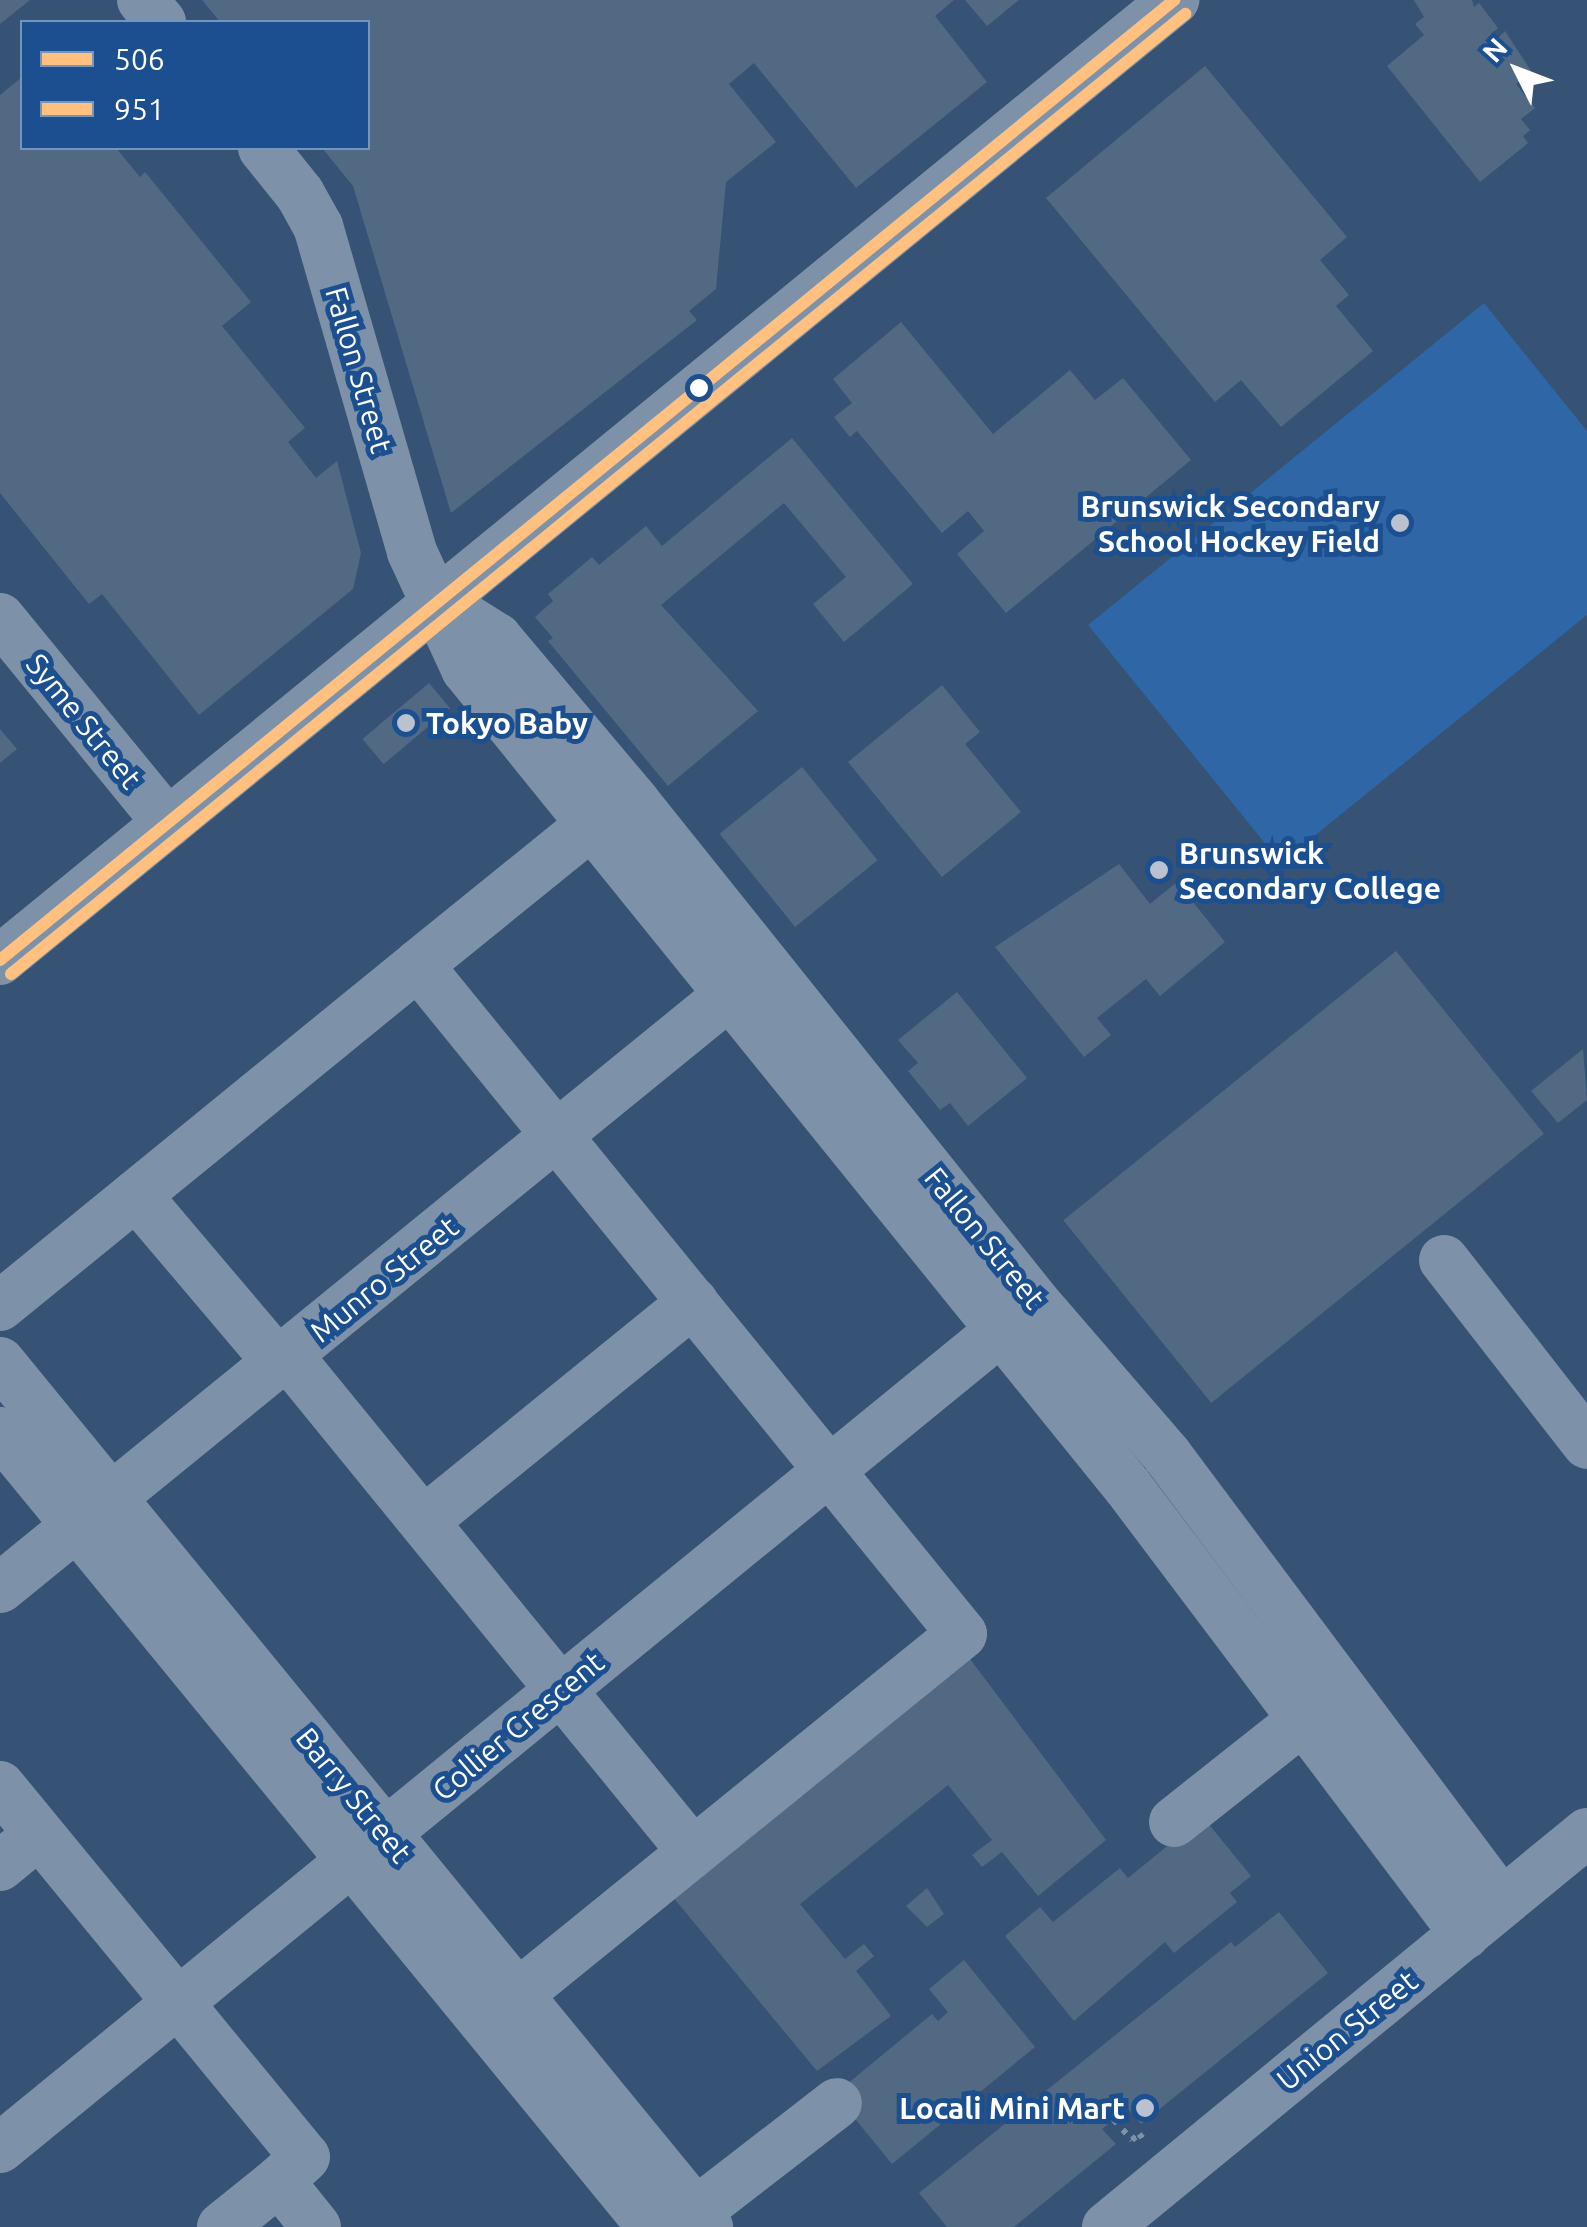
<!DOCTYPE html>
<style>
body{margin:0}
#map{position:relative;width:1587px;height:2227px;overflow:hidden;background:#365274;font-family:Ubuntu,sans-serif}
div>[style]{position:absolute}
.green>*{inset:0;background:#2f66a5}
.building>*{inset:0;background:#526984;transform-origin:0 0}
.path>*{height:6px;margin-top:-3px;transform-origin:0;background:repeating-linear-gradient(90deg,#7d92a8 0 5px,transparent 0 13px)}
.minor>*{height:50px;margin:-25px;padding:0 25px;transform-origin:25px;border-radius:25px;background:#7d92a8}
.bus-1>*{height:12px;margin:-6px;padding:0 6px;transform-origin:6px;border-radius:6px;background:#ffc080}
.bus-2>*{height:12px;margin:-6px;padding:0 6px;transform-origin:6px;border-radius:6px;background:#ffc080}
.dots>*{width:28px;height:28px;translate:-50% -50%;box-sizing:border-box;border:5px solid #1b4f8f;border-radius:50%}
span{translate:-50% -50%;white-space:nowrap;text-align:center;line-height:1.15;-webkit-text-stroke:10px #1b4f8f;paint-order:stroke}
.street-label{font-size:30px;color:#fff}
.poi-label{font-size:30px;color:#fff;font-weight:700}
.right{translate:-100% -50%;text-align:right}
.left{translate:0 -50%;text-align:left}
.legend{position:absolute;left:20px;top:20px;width:350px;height:130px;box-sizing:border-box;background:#1b4f8f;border:2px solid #7695bc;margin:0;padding:12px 18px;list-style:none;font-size:30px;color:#fff}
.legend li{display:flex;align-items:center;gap:20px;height:50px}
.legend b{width:50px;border:2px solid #7695bc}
.north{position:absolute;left:1467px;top:20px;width:100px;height:100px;-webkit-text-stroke:8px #1b4f8f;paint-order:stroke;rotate:312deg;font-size:28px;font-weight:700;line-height:40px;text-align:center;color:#fff}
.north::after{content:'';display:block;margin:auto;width:35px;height:45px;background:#fff;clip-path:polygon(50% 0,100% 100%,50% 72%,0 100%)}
</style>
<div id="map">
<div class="green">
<div style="clip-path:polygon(1484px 303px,1587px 431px,1587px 615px,1281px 863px,1088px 625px)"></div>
</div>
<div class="building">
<div style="clip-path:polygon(0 0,30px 0,0 24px)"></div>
<div style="clip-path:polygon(202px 0,954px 0,935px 16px,987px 82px,856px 188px,754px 63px,729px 84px,776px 142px,726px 182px,716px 289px,689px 311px,697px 320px,451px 513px,353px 186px,322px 148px,368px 148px,368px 22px,220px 22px)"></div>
<div style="clip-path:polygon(965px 0,1019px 0,987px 26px)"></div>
<div style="clip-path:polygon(1414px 0,1472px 0,1474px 7px,1479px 3px,1498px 28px,1493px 32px,1498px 38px,1505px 31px,1531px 71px,1516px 84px,1535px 108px,1521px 119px,1530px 130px,1523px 136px,1528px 143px,1480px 182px,1387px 66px,1424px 35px,1415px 24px,1424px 17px)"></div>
<div style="clip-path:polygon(1205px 66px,1347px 237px,1320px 260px,1349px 295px,1336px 306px,1373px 351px,1281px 427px,1241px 380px,1215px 402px,1046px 198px)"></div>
<div style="clip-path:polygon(22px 77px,22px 148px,116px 148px,140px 177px,145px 172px,251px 302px,222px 326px,305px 428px,288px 442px,316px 478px,337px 461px,361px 553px,353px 589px,199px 715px,102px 594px,89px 604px,0 493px,0 95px)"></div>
<div style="clip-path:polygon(901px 322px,993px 434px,1070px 370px,1095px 400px,1123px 378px,1191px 460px,1006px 613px,957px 554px,984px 531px,968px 511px,942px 533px,857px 431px,850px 437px,834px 417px,852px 403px,833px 379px)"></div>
<div style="clip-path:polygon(792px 438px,913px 584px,844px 642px,813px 604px,846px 577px,784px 503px,661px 605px,758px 711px,668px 786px,548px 641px,553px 638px,535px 617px,553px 601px,548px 594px,592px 557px,599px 565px,646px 526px,662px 546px)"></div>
<div style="left:429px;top:683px;width:33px;height:87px;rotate:50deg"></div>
<div style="clip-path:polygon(942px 685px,980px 732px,965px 744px,1021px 812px,942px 877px,848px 762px)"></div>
<div style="clip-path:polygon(0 729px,17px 749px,0 763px)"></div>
<div style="left:802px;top:767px;width:120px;height:106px;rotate:51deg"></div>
<div style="clip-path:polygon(1119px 864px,1150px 904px,1177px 882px,1225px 942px,1160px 996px,1146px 979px,1097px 1018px,1111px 1035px,1084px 1057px,995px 947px)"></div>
<div style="left:1396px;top:951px;width:235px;height:428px;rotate:51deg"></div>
<div style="clip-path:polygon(957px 992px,1027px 1078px,968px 1126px,950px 1103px,940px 1110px,908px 1071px,918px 1063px,898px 1040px)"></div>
<div style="clip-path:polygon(1583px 1049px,1587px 1100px,1558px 1123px,1531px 1091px)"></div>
<div style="clip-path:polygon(961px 1647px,1106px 1840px,1038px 1896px,1002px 1852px,982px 1867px,972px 1855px,992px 1840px,948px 1785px,800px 1904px,845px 1959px,864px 1944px,874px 1956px,856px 1971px,891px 2016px,817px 2071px,667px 1890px)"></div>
<div style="clip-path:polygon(1203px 1817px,1251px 1876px,1230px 1893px,1237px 1902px,1174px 1953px,1165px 1942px,1074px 2021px,1005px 1936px,1040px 1907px,1053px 1922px,1120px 1868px,1128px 1878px)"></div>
<div style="clip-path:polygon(927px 1888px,944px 1914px,927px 1927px,906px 1906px)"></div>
<div style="clip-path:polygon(1279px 1912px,1328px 1973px,1141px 2124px,1128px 2109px,1102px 2129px,1116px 2144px,1014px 2227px,947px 2227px,919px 2193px,1231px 1942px,1235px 1947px)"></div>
<div style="clip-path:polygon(964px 1960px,1035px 2047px,892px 2164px,835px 2094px,932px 2014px,938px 2021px,948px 2012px,929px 1989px)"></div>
</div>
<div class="path">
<div style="left:1114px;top:2120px;width:27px;rotate:48deg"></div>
<div style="left:1132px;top:2140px;width:9px;rotate:-41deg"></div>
<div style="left:1139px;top:2134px;width:12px;rotate:48deg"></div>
</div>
<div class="minor">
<div style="left:142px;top:0;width:29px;rotate:49deg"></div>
<div style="left:263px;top:148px;width:59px;rotate:51.2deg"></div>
<div style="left:300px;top:194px;width:37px;rotate:61deg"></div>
<div style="left:318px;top:226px;width:339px;rotate:73.9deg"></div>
<div style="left:412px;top:552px;width:129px;rotate:65.2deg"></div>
<div style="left:466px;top:669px;width:1052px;rotate:51.02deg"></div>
<div style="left:1128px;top:1487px;width:560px;rotate:52.99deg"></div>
<div style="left:438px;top:601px;width:70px;rotate:32.1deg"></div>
<div style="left:497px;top:638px;width:214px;rotate:49.9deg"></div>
<div style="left:635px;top:802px;width:640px;rotate:51.34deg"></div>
<div style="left:1035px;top:1302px;width:202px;rotate:49.2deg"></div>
<div style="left:1167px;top:1455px;width:559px;rotate:53.21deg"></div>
<div style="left:0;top:618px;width:265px;rotate:50.7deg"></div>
<div style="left:0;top:960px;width:1517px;rotate:-39.27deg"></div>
<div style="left:418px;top:965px;width:224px;rotate:-39deg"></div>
<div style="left:136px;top:1195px;width:223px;rotate:49.7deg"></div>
<div style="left:1444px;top:1260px;width:233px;rotate:52.1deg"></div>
<div style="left:0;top:1306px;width:539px;rotate:-39.21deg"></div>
<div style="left:418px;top:965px;width:862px;rotate:50.88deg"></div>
<div style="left:962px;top:1634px;width:573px;rotate:140.95deg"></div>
<div style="left:289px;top:1357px;width:638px;rotate:50.79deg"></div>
<div style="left:0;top:1362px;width:1118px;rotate:50.7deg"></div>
<div style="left:0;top:1432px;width:1028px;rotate:50.64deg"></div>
<div style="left:424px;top:1521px;width:347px;rotate:-39.1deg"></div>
<div style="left:0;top:1588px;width:975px;rotate:-39.13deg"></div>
<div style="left:0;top:1786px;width:480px;rotate:50.6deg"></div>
<div style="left:305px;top:2157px;width:35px;rotate:137deg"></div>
<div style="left:1174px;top:1822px;width:166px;rotate:-38.4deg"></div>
<div style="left:0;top:1866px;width:50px;rotate:-39.4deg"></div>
<div style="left:0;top:2148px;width:1328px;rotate:-39.25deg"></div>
<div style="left:696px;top:2212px;width:178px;rotate:-37.7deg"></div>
<div style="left:222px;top:2227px;width:73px;rotate:-38.9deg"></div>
<div style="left:279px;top:2181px;width:59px;rotate:51.2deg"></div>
<div style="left:1107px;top:2227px;width:621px;rotate:-39.38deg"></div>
</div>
<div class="bus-1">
<div style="left:0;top:960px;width:1517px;rotate:-39.27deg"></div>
</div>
<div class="bus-2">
<div style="left:11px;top:974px;width:1517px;rotate:-39.27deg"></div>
</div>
<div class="dots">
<div style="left:699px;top:388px;background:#fff"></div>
<div style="left:1400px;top:523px;background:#b9c2ce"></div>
<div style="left:406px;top:723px;background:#b9c2ce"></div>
<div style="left:1159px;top:870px;background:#b9c2ce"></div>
<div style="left:1145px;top:2108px;background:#b9c2ce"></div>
</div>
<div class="street-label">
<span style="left:359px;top:370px;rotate:74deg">Fallon Street</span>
<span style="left:84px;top:721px;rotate:51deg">Syme Street</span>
<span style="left:985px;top:1238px;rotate:51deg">Fallon Street</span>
<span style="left:384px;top:1279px;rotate:-39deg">Munro Street</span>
<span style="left:518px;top:1726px;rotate:-40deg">Collier Crescent</span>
<span style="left:354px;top:1795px;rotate:51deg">Barry Street</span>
<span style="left:1347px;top:2030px;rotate:-39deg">Union Street</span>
</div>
<div class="poi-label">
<span class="right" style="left:1380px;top:523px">Brunswick Secondary<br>School Hockey Field</span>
<span class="left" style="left:426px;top:723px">Tokyo Baby</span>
<span class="left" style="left:1179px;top:870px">Brunswick<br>Secondary College</span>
<span class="right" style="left:1125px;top:2108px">Locali Mini Mart</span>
</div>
<ul class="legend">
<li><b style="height:12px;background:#ffc080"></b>506</li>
<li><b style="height:12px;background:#ffc080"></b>951</li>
</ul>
<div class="north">N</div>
</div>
